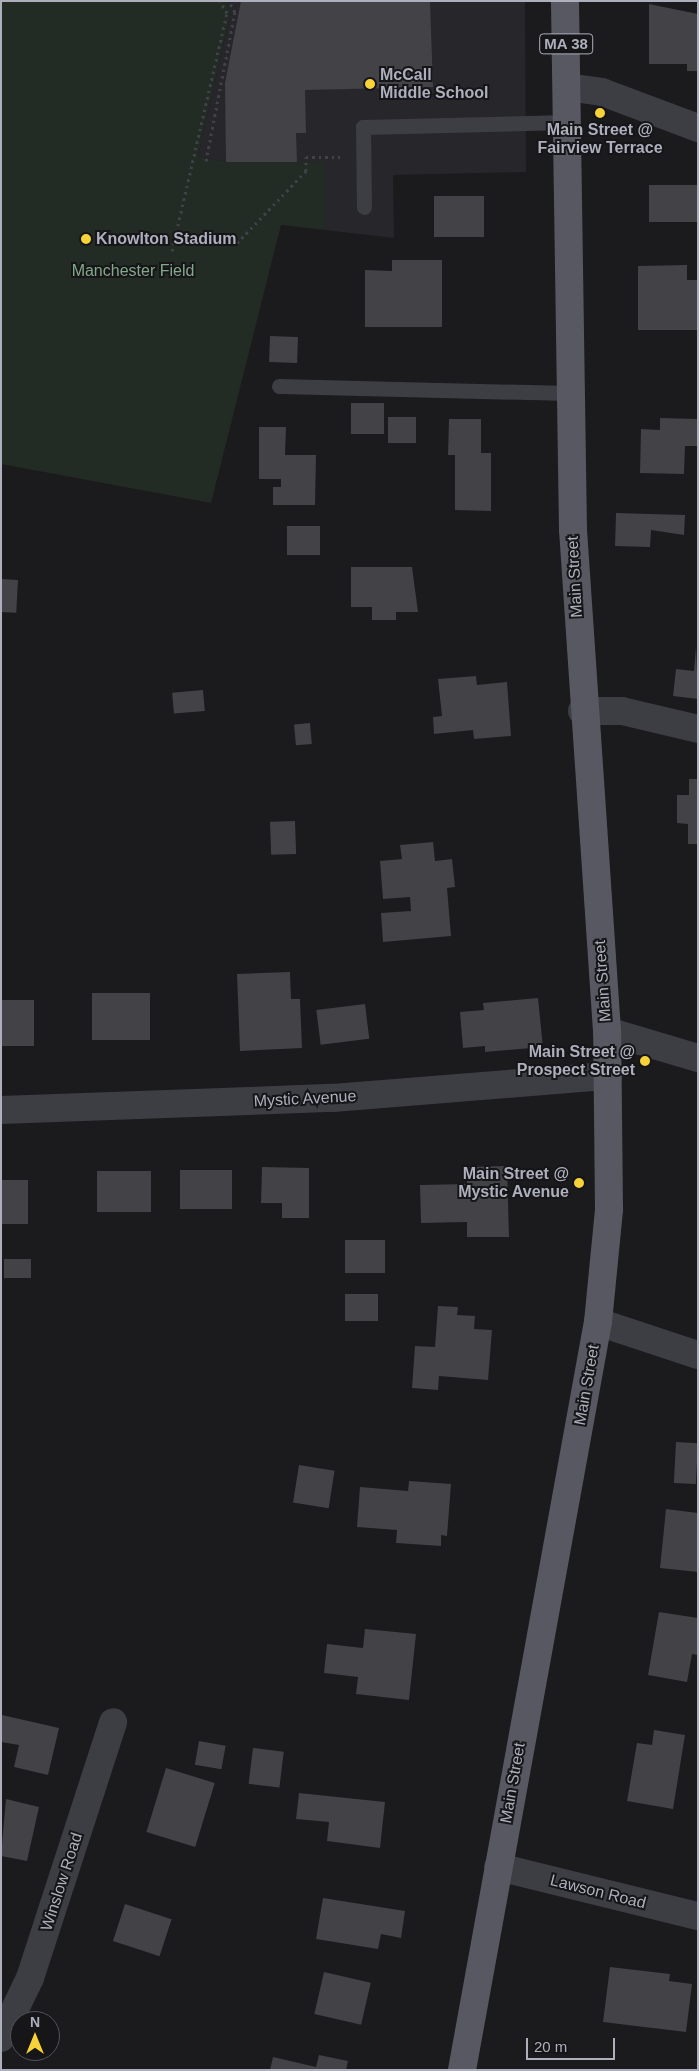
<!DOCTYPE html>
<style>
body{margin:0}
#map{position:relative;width:699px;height:2071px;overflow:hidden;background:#1b1a1d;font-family:Helvetica,sans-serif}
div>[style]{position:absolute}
.built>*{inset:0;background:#27262a}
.green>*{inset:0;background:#222b24}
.building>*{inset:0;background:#424247;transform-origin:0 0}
.path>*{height:3px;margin-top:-1.5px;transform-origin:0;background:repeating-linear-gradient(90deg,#414249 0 2.5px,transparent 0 6.5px)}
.lane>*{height:15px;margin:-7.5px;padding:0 7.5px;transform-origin:7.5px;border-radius:7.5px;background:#3d3d44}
.street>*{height:28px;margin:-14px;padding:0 14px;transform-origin:14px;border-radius:14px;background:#3d3d44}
.primary>*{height:28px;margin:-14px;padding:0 14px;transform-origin:14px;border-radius:14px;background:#575861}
.dots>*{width:14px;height:14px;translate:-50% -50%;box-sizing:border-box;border:2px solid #161518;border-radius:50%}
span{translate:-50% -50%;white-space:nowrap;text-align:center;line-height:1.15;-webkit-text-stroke:4px #161518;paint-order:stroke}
.shield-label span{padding:1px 4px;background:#161518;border:1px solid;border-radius:4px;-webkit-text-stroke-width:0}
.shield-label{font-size:15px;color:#adafbd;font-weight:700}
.poi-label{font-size:16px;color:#adafbd;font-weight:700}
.left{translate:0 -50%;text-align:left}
.right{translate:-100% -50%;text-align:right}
.park-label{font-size:16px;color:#84a88b}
.street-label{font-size:16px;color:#adafbd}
.frame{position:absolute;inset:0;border:2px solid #adafbd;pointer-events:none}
.north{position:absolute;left:10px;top:2011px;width:50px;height:50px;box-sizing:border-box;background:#161518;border:1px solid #52535a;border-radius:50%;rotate:0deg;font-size:14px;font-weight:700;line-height:20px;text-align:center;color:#adafbd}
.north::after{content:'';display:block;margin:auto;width:18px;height:22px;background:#f7d339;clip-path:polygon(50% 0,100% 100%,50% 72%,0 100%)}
.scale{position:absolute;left:526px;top:2038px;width:89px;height:22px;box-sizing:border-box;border:2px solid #adafbd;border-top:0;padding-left:6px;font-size:15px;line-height:18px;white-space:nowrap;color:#adafbd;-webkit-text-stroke:4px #161518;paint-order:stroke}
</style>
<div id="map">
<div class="built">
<div style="clip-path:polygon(225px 1px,525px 1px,526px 172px,393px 175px,394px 238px,325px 230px,324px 162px,226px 162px,198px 156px,231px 11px)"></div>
</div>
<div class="green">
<div style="clip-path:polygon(1px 1px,225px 1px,231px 11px,198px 156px,226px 162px,325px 162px,325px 230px,281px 225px,211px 503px,1px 464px)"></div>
</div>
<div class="building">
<div style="clip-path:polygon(241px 1px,430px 1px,433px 87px,305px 90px,306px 133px,296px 133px,297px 162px,226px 162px,225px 83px)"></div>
<div style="clip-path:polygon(649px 4px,698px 14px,698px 71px,687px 71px,687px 64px,649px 64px)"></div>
<div style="left:698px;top:185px;width:37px;height:49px;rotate:90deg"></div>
<div style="left:434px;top:196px;width:50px;height:41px"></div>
<div style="clip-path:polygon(392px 260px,442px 260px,442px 327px,365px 327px,365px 270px,392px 271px)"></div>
<div style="clip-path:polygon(687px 265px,687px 280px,698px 280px,698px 330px,638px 330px,638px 266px)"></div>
<div style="left:270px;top:336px;width:28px;height:26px;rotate:2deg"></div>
<div style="left:351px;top:403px;width:33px;height:31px"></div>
<div style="left:416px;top:417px;width:26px;height:28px;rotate:90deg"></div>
<div style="clip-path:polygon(660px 418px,698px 419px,698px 446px,685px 446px,684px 474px,640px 473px,641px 429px,660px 430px)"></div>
<div style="clip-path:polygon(449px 419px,481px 419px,481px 453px,491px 453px,491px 511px,455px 510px,455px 455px,448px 455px)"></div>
<div style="clip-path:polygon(259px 427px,286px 427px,285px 455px,316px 455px,315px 505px,273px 505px,273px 487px,281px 487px,281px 479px,259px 479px)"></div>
<div style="clip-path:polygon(616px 513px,685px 515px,684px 535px,651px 530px,650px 547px,615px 546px)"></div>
<div style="left:287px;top:526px;width:33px;height:29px"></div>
<div style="clip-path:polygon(351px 567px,412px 567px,418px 612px,396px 612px,396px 620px,372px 620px,372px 607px,351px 607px)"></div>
<div style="left:1px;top:579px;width:17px;height:33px;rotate:3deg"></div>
<div style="clip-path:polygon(696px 647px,698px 699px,673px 696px,676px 669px,694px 671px)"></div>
<div style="clip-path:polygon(476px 676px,477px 685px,507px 682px,511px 736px,474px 739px,473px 730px,434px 734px,433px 717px,442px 716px,438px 679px)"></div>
<div style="left:203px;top:690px;width:21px;height:31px;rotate:85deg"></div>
<div style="left:310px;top:723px;width:21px;height:16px;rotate:85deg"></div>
<div style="clip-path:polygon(689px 779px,698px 779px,698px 844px,688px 844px,688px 824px,677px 823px,677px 795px,689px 795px)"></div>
<div style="left:295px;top:821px;width:33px;height:25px;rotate:88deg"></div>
<div style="clip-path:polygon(433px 842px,435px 861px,452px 859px,455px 887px,447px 888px,451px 936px,383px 942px,381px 913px,411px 911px,410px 897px,383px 899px,380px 861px,402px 859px,400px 845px)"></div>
<div style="clip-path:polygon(290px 972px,291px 999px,300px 999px,302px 1048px,240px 1051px,237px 974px)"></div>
<div style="left:92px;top:993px;width:58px;height:47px"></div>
<div style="clip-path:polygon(538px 998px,543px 1047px,485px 1052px,485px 1046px,463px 1048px,460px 1012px,484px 1010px,483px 1003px)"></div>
<div style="left:1px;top:1000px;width:33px;height:46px"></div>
<div style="left:365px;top:1004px;width:35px;height:49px;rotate:83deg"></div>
<div style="clip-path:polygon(507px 1166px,509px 1237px,467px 1237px,467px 1222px,421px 1223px,420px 1185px,467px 1184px,467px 1167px)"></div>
<div style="clip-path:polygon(262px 1167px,309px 1168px,309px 1218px,282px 1218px,282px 1203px,261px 1203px)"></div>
<div style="left:180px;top:1170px;width:52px;height:39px"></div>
<div style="left:97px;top:1171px;width:54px;height:41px"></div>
<div style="left:1px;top:1180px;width:27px;height:44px"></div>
<div style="left:385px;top:1240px;width:33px;height:40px;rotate:90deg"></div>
<div style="left:31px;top:1259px;width:19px;height:27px;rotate:90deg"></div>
<div style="left:378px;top:1294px;width:27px;height:33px;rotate:90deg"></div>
<div style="clip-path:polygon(438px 1306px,458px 1307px,457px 1315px,475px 1316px,474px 1329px,492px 1330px,488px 1380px,439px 1376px,438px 1390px,412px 1388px,415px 1346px,435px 1347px)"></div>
<div style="left:676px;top:1442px;width:22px;height:41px;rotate:3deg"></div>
<div style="left:299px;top:1465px;width:36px;height:38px;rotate:9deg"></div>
<div style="clip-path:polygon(409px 1481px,451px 1484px,447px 1536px,441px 1535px,441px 1546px,396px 1543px,397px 1530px,357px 1527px,360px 1487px,408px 1491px)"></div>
<div style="clip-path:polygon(666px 1509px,698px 1513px,698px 1572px,660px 1568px)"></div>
<div style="clip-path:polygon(659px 1612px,698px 1618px,698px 1655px,692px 1654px,687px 1682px,648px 1675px)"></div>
<div style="clip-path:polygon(365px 1629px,416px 1634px,409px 1700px,356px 1694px,358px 1677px,324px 1673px,327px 1644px,363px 1648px)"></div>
<div style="clip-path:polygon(2px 1715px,59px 1728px,48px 1775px,14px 1767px,19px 1745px,1px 1742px)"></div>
<div style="clip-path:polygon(654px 1730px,685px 1735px,673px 1809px,627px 1801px,637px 1743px,652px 1745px)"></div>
<div style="left:199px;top:1741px;width:27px;height:24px;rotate:10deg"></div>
<div style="left:253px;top:1748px;width:31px;height:36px;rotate:7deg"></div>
<div style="left:166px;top:1768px;width:51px;height:67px;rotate:17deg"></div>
<div style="clip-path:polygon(299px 1793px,385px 1802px,380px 1848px,327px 1841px,329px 1822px,296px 1819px)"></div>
<div style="clip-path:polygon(6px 1799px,39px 1807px,27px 1861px,1px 1856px)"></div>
<div style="clip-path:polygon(323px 1898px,405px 1911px,401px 1938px,381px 1934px,378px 1949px,316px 1939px)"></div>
<div style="left:125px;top:1904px;width:49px;height:39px;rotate:18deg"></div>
<div style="clip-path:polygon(610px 1967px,670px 1974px,669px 1981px,692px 1984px,686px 2032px,603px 2022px)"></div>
<div style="left:324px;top:1972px;width:48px;height:43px;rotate:13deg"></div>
<div style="clip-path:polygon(319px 2055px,348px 2061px,346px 2070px,270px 2070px,273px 2057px,316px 2067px)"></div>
</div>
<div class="path">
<div style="left:206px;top:161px;width:152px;rotate:-79deg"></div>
<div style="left:235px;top:12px;width:13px;rotate:-119deg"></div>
<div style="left:237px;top:243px;width:100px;rotate:-46.2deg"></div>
<div style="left:306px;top:171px;width:14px;rotate:-90deg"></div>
<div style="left:306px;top:157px;width:34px"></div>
<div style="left:172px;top:251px;width:244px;rotate:-77deg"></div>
<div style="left:227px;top:13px;width:14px;rotate:-120deg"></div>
</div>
<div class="lane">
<div style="left:364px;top:207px;width:80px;rotate:-90.7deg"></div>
<div style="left:363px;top:127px;width:204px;rotate:-1.4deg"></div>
<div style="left:279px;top:386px;width:291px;rotate:1.4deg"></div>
</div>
<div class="street">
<div style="left:567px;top:87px;width:35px;rotate:8deg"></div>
<div style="left:602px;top:92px;width:103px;rotate:20.6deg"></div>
<div style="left:582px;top:711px;width:40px"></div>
<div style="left:622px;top:711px;width:78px;rotate:13.3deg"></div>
<div style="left:607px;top:1031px;width:95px;rotate:16.5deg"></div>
<div style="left:1px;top:1110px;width:332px;rotate:-2.1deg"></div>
<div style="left:333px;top:1098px;width:276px;rotate:-4.6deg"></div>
<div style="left:598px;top:1322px;width:105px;rotate:18.3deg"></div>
<div style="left:498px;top:1867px;width:206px;rotate:13.8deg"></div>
<div style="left:1px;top:2038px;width:67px;rotate:-64.2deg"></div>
<div style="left:30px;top:1978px;width:269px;rotate:-72deg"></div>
</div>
<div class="primary">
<div style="left:462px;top:2070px;width:760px;rotate:-79.7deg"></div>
<div style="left:598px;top:1322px;width:114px;rotate:-84.4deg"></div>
<div style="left:609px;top:1209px;width:178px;rotate:-90.6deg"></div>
<div style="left:607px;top:1031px;width:502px;rotate:-93.88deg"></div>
<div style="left:573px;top:530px;width:529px;rotate:-90.87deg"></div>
</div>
<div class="dots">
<div style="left:370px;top:84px;background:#f7d339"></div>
<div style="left:600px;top:113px;background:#f7d339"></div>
<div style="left:86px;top:239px;background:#f7d339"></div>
<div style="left:645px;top:1061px;background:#f7d339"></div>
<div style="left:579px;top:1183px;background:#f7d339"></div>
</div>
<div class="shield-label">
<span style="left:566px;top:44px">MA 38</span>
</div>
<div class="poi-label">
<span class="left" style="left:380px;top:84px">McCall<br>Middle School</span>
<span style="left:600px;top:139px">Main Street @<br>Fairview Terrace</span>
<span class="left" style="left:96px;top:239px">Knowlton Stadium</span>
<span class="right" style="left:635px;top:1061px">Main Street @<br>Prospect Street</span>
<span class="right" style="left:569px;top:1183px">Main Street @<br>Mystic Avenue</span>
</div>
<div class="park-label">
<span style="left:133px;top:271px">Manchester Field</span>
</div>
<div class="street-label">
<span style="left:575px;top:577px;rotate:-93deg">Main Street</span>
<span style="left:603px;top:981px;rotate:-94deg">Main Street</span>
<span style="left:305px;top:1099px;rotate:-3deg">Mystic Avenue</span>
<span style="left:587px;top:1385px;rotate:-80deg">Main Street</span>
<span style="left:513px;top:1783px;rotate:-80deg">Main Street</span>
<span style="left:62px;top:1882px;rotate:-72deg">Winslow Road</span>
<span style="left:598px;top:1892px;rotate:14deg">Lawson Road</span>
</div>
<div class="frame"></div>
<div class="north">N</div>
<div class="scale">20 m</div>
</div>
